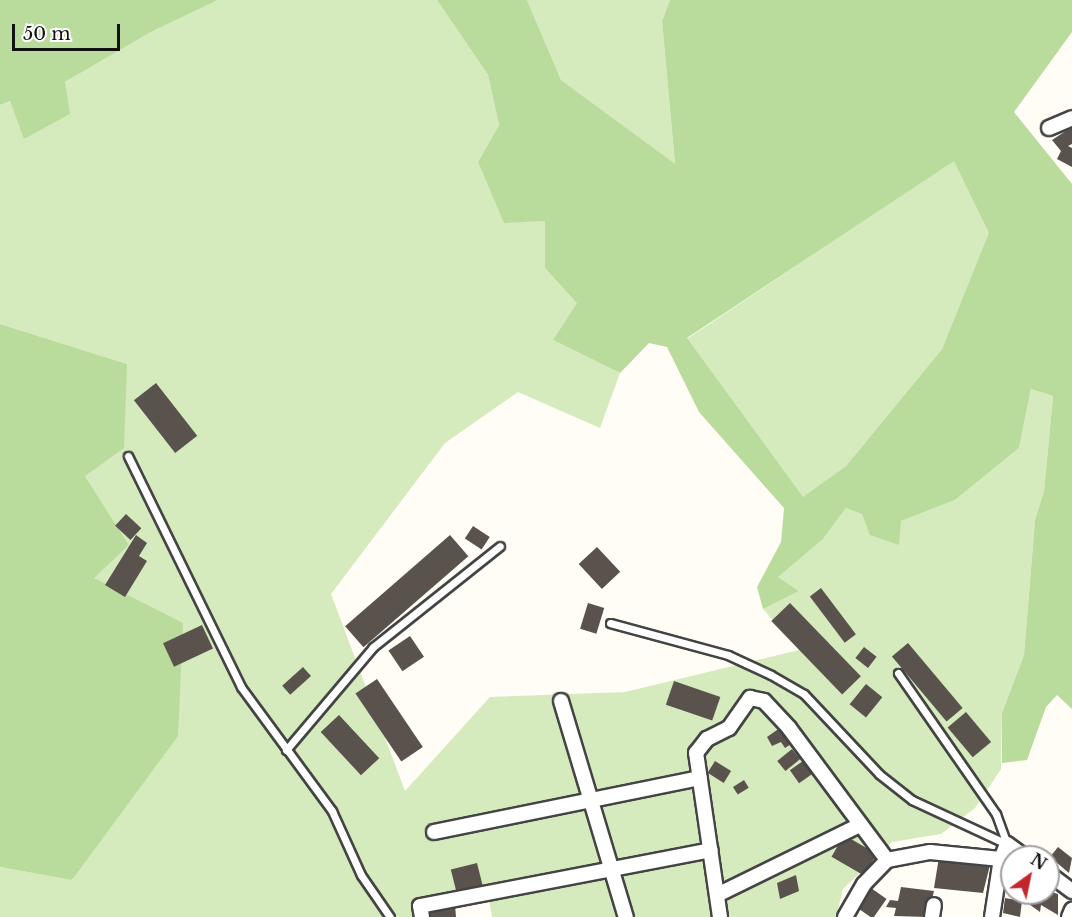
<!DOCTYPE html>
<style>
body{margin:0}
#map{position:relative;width:1072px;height:917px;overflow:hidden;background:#fffdf5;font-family:"Libre Baskerville",serif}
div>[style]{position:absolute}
.green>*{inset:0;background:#d5ebbd}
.forest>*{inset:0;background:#b9dc9c}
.building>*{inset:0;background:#5a524d;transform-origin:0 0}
.roads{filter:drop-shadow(2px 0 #444) drop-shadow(-2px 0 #444) drop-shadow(0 2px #444) drop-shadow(0 -2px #444)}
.lane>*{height:7px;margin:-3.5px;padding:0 3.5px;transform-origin:3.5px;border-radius:3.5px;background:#fff}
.street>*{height:14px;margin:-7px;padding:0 7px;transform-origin:7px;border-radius:7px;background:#fff}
span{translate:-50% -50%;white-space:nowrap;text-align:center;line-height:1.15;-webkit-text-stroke:6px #fff;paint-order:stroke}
.north{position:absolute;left:1000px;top:845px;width:60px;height:60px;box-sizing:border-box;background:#fff;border:2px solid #a0a0a0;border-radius:50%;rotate:33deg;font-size:16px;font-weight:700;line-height:24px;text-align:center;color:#111}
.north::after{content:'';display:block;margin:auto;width:21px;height:27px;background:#c4262e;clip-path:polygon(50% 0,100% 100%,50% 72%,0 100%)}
.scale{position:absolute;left:12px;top:24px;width:108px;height:27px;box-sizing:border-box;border:3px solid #111;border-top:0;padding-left:8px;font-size:18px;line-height:21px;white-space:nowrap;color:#111;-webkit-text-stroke:4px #fff;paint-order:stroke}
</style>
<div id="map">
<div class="green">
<div style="clip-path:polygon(218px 0,437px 0,488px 75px,499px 125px,478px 162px,504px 222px,545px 221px,545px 268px,578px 303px,553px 340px,620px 373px,600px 428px,518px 392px,445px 443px,331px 594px,405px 791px,490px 697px,625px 692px,799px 650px,763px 609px,799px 591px,777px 577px,823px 539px,846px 508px,901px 521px,955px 500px,1019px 448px,1031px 389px,1053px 396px,1044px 491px,1035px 520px,1024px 655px,1002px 713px,1001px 769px,975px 808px,941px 834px,892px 842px,843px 889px,836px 917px,492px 917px,489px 899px,427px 908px,428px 917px,0 917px,0 867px,73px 880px,93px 578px,129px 545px,85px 476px,127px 364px,0 324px,0 105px,10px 101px,25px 139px,65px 82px,151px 32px)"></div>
<div style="clip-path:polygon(527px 0,670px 0,662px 21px,675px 165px,561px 80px)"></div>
<div style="clip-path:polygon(954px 160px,990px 233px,942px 349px,846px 466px,803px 498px,687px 339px)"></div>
</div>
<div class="forest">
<div style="clip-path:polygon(0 0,218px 0,151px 32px,65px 82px,70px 114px,24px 139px,10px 101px,0 105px)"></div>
<div style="clip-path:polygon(evenodd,437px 0,527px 0,561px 80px,675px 164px,662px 21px,670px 0,1072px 0,1072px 32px,1014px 112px,1072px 184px,1072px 709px,1057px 695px,1046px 707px,1027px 760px,1002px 763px,1002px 713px,1024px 655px,1035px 520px,1044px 491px,1053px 396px,1031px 389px,1019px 448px,955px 500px,901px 521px,899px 545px,870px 535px,862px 514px,846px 508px,823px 539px,778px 577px,799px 591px,763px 609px,757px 587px,781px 542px,784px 508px,699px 412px,667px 347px,649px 343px,620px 373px,553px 340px,577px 303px,545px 268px,545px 221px,504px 223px,478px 162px,499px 125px,488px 75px,437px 0,954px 161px,989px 233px,942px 349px,846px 466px,803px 497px,687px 338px,954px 161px)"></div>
<div style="clip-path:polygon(0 324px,127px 364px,124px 448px,85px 476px,129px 545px,94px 578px,183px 623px,178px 736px,72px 880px,0 867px)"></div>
</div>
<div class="building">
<div style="clip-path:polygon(1072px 127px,1072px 144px,1068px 146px,1072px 148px,1072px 167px,1057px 159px,1061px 151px,1052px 140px)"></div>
<div style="left:156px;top:383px;width:67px;height:28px;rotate:52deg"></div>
<div style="left:126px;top:514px;width:21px;height:16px;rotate:43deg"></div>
<div style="left:473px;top:526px;width:20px;height:15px;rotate:33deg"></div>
<div style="clip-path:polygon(136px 535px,147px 543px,139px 556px,147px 561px,125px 597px,105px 585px)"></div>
<div style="left:450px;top:535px;width:28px;height:139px;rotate:49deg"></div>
<div style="left:597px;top:547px;width:34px;height:25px;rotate:47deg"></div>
<div style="left:821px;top:588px;width:58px;height:14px;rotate:53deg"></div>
<div style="left:588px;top:603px;width:17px;height:27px;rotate:17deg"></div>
<div style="left:790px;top:603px;width:102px;height:26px;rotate:46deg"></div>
<div style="left:202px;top:625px;width:26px;height:43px;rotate:65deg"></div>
<div style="left:410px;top:636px;width:25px;height:26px;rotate:56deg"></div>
<div style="left:908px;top:643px;width:85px;height:21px;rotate:50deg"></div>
<div style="left:864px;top:647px;width:16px;height:14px;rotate:38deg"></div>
<div style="left:303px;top:667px;width:12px;height:28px;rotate:48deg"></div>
<div style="left:377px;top:679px;width:82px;height:26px;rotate:56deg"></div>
<div style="left:674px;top:681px;width:49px;height:25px;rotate:19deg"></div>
<div style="left:866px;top:684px;width:21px;height:26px;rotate:39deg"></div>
<div style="left:966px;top:712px;width:39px;height:24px;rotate:50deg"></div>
<div style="left:339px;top:715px;width:59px;height:25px;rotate:47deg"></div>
<div style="clip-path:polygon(784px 725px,794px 742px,785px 748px,781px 742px,772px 746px,767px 737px)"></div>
<div style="left:792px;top:749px;width:13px;height:19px;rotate:51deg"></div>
<div style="left:715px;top:761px;width:19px;height:14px;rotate:32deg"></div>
<div style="left:803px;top:761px;width:16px;height:16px;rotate:55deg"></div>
<div style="left:744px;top:780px;width:9px;height:13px;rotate:58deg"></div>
<div style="left:844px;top:835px;width:38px;height:25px;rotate:30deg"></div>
<div style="clip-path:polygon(1058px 847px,1072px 858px,1069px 873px,1050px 857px)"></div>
<div style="clip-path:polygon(939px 857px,991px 861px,983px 893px,934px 888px)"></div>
<div style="left:477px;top:863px;width:25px;height:27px;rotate:76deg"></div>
<div style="clip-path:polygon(796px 875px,799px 891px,780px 899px,777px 883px)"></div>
<div style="clip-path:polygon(901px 887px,934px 891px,928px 917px,894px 916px,896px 908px,886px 907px,890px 900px,898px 901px)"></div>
<div style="left:871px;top:888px;width:19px;height:24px;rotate:35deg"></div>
<div style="clip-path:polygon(1048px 891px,1058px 894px,1058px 915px,1041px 905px,1040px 912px,1026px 902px,1028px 893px)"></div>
<div style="clip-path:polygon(1005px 898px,1022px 901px,1020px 917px,1003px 913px)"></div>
<div style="clip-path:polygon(455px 905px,456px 917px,424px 917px,423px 912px)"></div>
</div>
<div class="roads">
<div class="lane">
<div style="left:128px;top:456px;width:257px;rotate:63.9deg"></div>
<div style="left:241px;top:687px;width:154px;rotate:53.7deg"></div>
<div style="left:332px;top:811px;width:70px;rotate:65.6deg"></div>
<div style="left:361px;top:875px;width:51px;rotate:55.4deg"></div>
<div style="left:610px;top:623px;width:122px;rotate:15.2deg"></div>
<div style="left:728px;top:655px;width:47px;rotate:24.9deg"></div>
<div style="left:771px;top:675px;width:38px;rotate:30deg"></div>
<div style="left:804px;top:694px;width:110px;rotate:46.8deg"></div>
<div style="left:879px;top:774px;width:42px;rotate:38.2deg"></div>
<div style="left:912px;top:800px;width:105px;rotate:24.9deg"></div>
<div style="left:898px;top:673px;width:172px;rotate:55.2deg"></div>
<div style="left:996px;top:814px;width:32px;rotate:70deg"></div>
<div style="left:286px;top:750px;width:135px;rotate:-49.8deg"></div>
<div style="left:373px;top:647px;width:162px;rotate:-38.5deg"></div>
</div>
<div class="street">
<div style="left:1049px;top:128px;width:25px;rotate:-23deg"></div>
<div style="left:561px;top:701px;width:226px;rotate:73.3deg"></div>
<div style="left:434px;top:832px;width:271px;rotate:-11.5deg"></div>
<div style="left:1048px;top:873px;width:30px;rotate:37deg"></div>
<div style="left:717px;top:895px;width:159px;rotate:-26.1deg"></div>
<div style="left:422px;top:917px;width:11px;rotate:-100deg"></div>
<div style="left:420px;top:906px;width:296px;rotate:-10.9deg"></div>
<div style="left:720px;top:917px;width:166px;rotate:-98.3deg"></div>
<div style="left:696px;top:753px;width:18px;rotate:-52deg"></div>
<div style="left:707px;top:739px;width:25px;rotate:-27deg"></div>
<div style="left:729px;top:728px;width:37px;rotate:-55deg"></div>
<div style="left:750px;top:698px;width:14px;rotate:12deg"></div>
<div style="left:764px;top:701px;width:37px;rotate:47deg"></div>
<div style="left:789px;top:728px;width:164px;rotate:53.4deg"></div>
<div style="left:845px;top:917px;width:38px;rotate:-60deg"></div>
<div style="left:864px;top:884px;width:33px;rotate:-46deg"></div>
<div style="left:887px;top:860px;width:44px;rotate:-10.5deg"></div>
<div style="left:930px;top:852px;width:71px;rotate:5.6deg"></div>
<div style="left:932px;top:917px;width:12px;rotate:-81deg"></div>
<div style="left:992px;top:917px;width:59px;rotate:-81.2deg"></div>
<div style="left:1001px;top:859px;width:16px;rotate:-68deg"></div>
<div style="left:1007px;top:844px;width:22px;rotate:36deg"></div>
<div style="left:1069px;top:917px;width:8px;rotate:-67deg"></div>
</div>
</div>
<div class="north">N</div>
<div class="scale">50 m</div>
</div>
